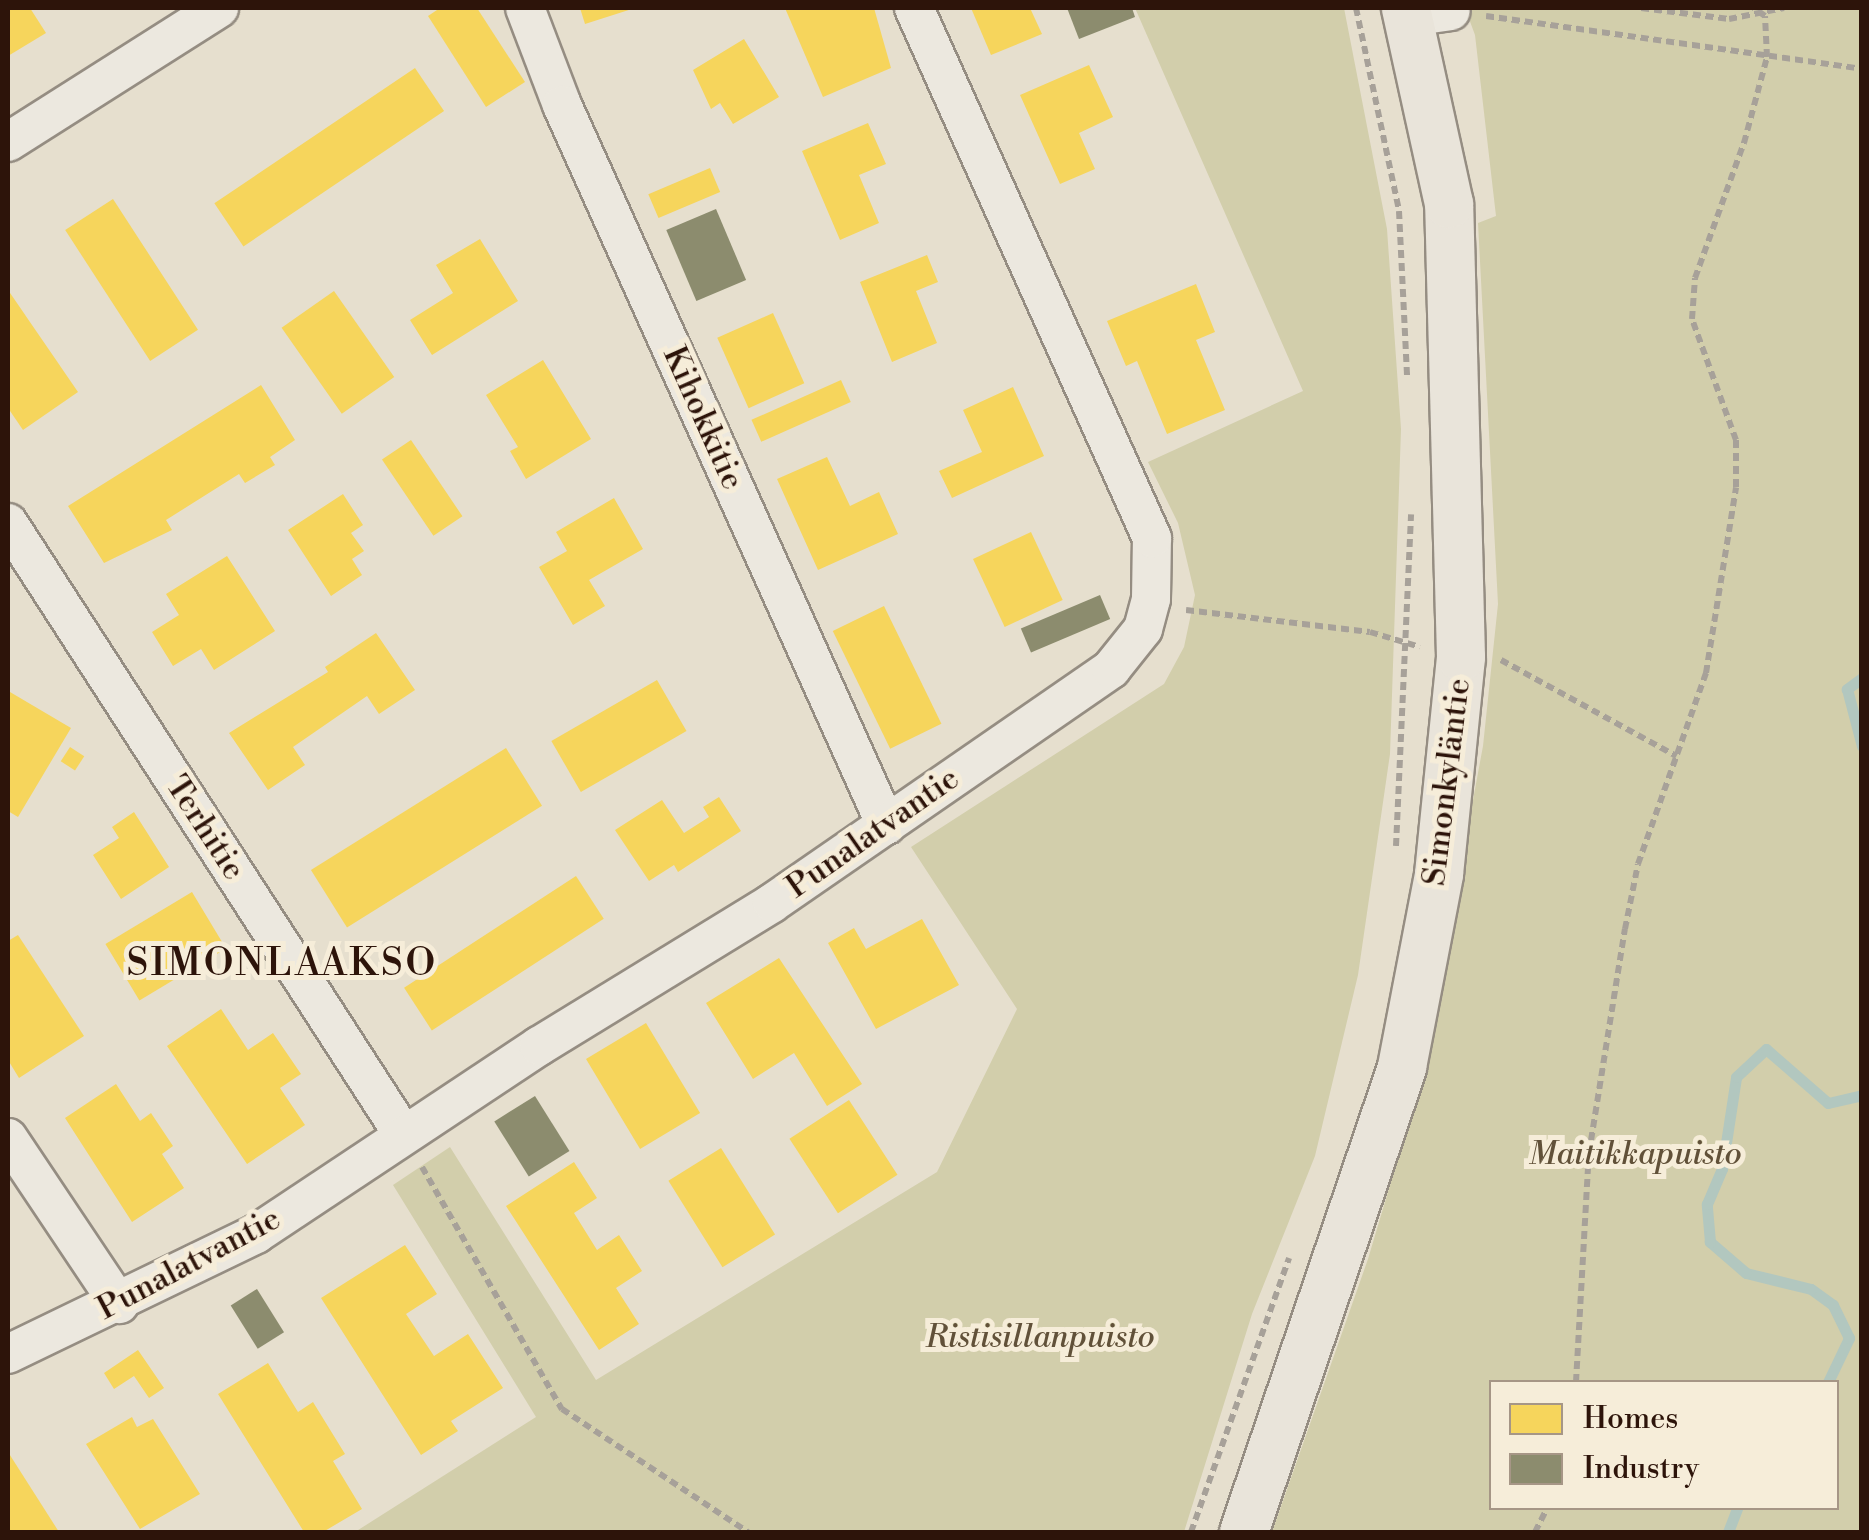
<!DOCTYPE html>
<meta charset="utf-8">
<style>
body{margin:0}
#map{position:relative;width:1869px;height:1540px;overflow:hidden;background:#e6dfce;font-family:"Libre Bodoni",serif}
div>[style]{position:absolute}
.green>*{inset:0;background:#d2ceab}
.homes>*{inset:0;background:#f6d55c;transform-origin:0 0}
.industry>*{inset:0;background:#8c8c6e;transform-origin:0 0}
.stream>*{height:11px;margin:-5.5px;padding:0 5.5px;transform-origin:5.5px;border-radius:5.5px;background:#b2c7bf}
.path>*{height:6px;margin-top:-3px;transform-origin:0;background:repeating-linear-gradient(90deg,#a7a199 0 8px,transparent 0 13px)}
.roads{filter:drop-shadow(2px 0 #958d82) drop-shadow(-2px 0 #958d82) drop-shadow(0 2px #958d82) drop-shadow(0 -2px #958d82)}
.minor>*{height:38px;margin:-19px;padding:0 19px;transform-origin:19px;border-radius:19px;background:#ece8df}
.major>*{height:48px;margin:-24px;padding:0 24px;transform-origin:24px;border-radius:24px;background:#e9e4da}
span{translate:-50% -50%;white-space:nowrap;text-align:center;line-height:1.15;-webkit-text-stroke:10px #f6edd9;paint-order:stroke}
.street-label{font-size:32px;color:#2d140a}
.park-label{font-size:32px;color:#615139;font-style:italic}
.quarter-label{font-size:38px;color:#2d140a;letter-spacing:2.5px}
.frame{position:absolute;inset:0;border:10px solid #2d140a;pointer-events:none}
.legend{position:absolute;left:1489px;top:1380px;width:350px;height:130px;box-sizing:border-box;background:#f6edd9;border:2px solid #a69686;margin:0;padding:12px 18px;list-style:none;font-size:30px;color:#2d140a}
.legend li{display:flex;align-items:center;gap:20px;height:50px}
.legend b{width:50px;border:2px solid #a69686}
</style>
<div id="map">
<div class="green">
<div style="clip-path:polygon(1135px 8px,1344px 8px,1387px 229px,1401px 429px,1390px 754px,1358px 975px,1315px 1156px,1252px 1314px,1184px 1532px,355px 1532px,536px 1417px,393px 1185px,450px 1147px,596px 1380px,937px 1172px,1017px 1009px,911px 847px,1164px 684px,1184px 647px,1195px 595px,1178px 523px,1148px 462px,1303px 391px)"></div>
<div style="clip-path:polygon(evenodd,1465px 8px,1861px 8px,1861px 1532px,1272px 1532px,1368px 1259px,1421px 1081px,1483px 746px,1498px 604px,1478px 223px,1496px 216px,1475px 35px,1465px 8px,1492px 1382px,1836px 1382px,1836px 1508px,1492px 1508px,1492px 1382px)"></div>
</div>
<div class="homes">
<div style="clip-path:polygon(8px 8px,30px 8px,46px 33px,8px 56px)"></div>
<div style="clip-path:polygon(440px 8px,477px 8px,525px 82px,486px 107px,428px 16px)"></div>
<div style="clip-path:polygon(580px 8px,635px 8px,585px 24px)"></div>
<div style="clip-path:polygon(785px 8px,874px 8px,891px 68px,823px 97px)"></div>
<div style="clip-path:polygon(971px 8px,1030px 8px,1042px 34px,991px 55px)"></div>
<div style="clip-path:polygon(744px 39px,779px 97px,733px 124px,720px 103px,711px 109px,693px 70px)"></div>
<div style="clip-path:polygon(1089px 65px,1113px 117px,1079px 133px,1095px 169px,1060px 184px,1020px 95px)"></div>
<div style="left:415px;top:68px;width:52px;height:242px;rotate:56deg"></div>
<div style="clip-path:polygon(868px 123px,886px 164px,859px 175px,879px 223px,840px 240px,802px 151px)"></div>
<div style="left:710px;top:168px;width:26px;height:67px;rotate:67deg"></div>
<div style="left:113px;top:199px;width:156px;height:57px;rotate:57deg"></div>
<div style="clip-path:polygon(480px 239px,518px 301px,432px 355px,410px 320px,453px 293px,436px 265px)"></div>
<div style="clip-path:polygon(927px 255px,938px 282px,916px 291px,937px 343px,892px 362px,860px 282px)"></div>
<div style="clip-path:polygon(1196px 284px,1215px 332px,1196px 340px,1225px 410px,1167px 434px,1137px 361px,1126px 366px,1107px 321px)"></div>
<div style="clip-path:polygon(8px 290px,78px 392px,23px 430px,8px 408px)"></div>
<div style="left:334px;top:291px;width:105px;height:64px;rotate:55deg"></div>
<div style="left:773px;top:313px;width:77px;height:61px;rotate:66deg"></div>
<div style="clip-path:polygon(543px 360px,591px 439px,526px 479px,510px 451px,518px 447px,486px 395px)"></div>
<div style="left:841px;top:380px;width:24px;height:98px;rotate:66deg"></div>
<div style="clip-path:polygon(261px 385px,295px 440px,270px 457px,275px 465px,245px 483px,239px 474px,166px 520px,172px 530px,104px 563px,68px 506px)"></div>
<div style="clip-path:polygon(1013px 387px,1044px 456px,952px 498px,939px 471px,982px 452px,963px 410px)"></div>
<div style="left:411px;top:440px;width:92px;height:35px;rotate:56deg"></div>
<div style="clip-path:polygon(827px 457px,850px 506px,879px 492px,898px 534px,818px 570px,777px 479px)"></div>
<div style="clip-path:polygon(343px 494px,363px 525px,351px 533px,364px 551px,352px 559px,362px 575px,331px 596px,288px 530px)"></div>
<div style="clip-path:polygon(614px 498px,643px 549px,589px 580px,605px 606px,573px 625px,539px 567px,567px 551px,556px 532px)"></div>
<div style="left:1031px;top:532px;width:75px;height:64px;rotate:65deg"></div>
<div style="clip-path:polygon(227px 556px,275px 631px,214px 670px,201px 649px,173px 666px,152px 632px,179px 615px,166px 594px)"></div>
<div style="left:884px;top:606px;width:131px;height:57px;rotate:64deg"></div>
<div style="clip-path:polygon(376px 633px,415px 690px,379px 714px,367px 696px,293px 747px,305px 765px,268px 790px,229px 733px,328px 672px,325px 667px)"></div>
<div style="left:657px;top:680px;width:59px;height:122px;rotate:60deg"></div>
<div style="clip-path:polygon(10px 692px,71px 728px,18px 817px,8px 811px)"></div>
<div style="left:70px;top:747px;width:17px;height:17px;rotate:33deg"></div>
<div style="left:506px;top:748px;width:68px;height:230px;rotate:58deg"></div>
<div style="clip-path:polygon(719px 797px,741px 831px,678px 872px,674px 865px,649px 881px,615px 830px,662px 800px,684px 833px,709px 817px,703px 807px)"></div>
<div style="clip-path:polygon(134px 812px,169px 867px,121px 899px,93px 855px,119px 838px,112px 827px)"></div>
<div style="left:576px;top:876px;width:51px;height:205px;rotate:57deg"></div>
<div style="left:192px;top:892px;width:66px;height:101px;rotate:59deg"></div>
<div style="clip-path:polygon(922px 919px,959px 985px,876px 1029px,828px 943px,854px 928px,866px 949px)"></div>
<div style="clip-path:polygon(18px 935px,84px 1036px,19px 1078px,8px 1060px,8px 941px)"></div>
<div style="clip-path:polygon(779px 958px,862px 1084px,827px 1106px,794px 1053px,753px 1079px,706px 1003px)"></div>
<div style="clip-path:polygon(221px 1009px,248px 1050px,273px 1033px,301px 1074px,280px 1088px,305px 1125px,247px 1164px,167px 1046px)"></div>
<div style="left:646px;top:1023px;width:105px;height:70px;rotate:59deg"></div>
<div style="clip-path:polygon(116px 1084px,140px 1121px,151px 1113px,173px 1146px,162px 1154px,184px 1188px,132px 1222px,65px 1118px)"></div>
<div style="left:849px;top:1100px;width:89px;height:71px;rotate:57deg"></div>
<div style="left:721px;top:1148px;width:102px;height:62px;rotate:58deg"></div>
<div style="clip-path:polygon(574px 1162px,597px 1198px,574px 1213px,597px 1250px,619px 1235px,642px 1271px,616px 1288px,639px 1324px,599px 1350px,506px 1206px)"></div>
<div style="clip-path:polygon(405px 1245px,437px 1294px,406px 1314px,434px 1356px,468px 1334px,503px 1388px,451px 1421px,458px 1431px,421px 1455px,321px 1298px)"></div>
<div style="clip-path:polygon(138px 1350px,164px 1388px,149px 1398px,134px 1376px,114px 1389px,104px 1373px)"></div>
<div style="clip-path:polygon(268px 1363px,298px 1412px,313px 1402px,345px 1454px,333px 1461px,362px 1509px,323px 1532px,304px 1532px,218px 1394px)"></div>
<div style="clip-path:polygon(132px 1417px,137px 1427px,153px 1419px,200px 1494px,140px 1529px,86px 1444px)"></div>
<div style="clip-path:polygon(8px 1452px,59px 1532px,8px 1532px)"></div>
</div>
<div class="industry">
<div style="clip-path:polygon(1067px 8px,1132px 8px,1135px 17px,1079px 39px)"></div>
<div style="left:716px;top:209px;width:77px;height:54px;rotate:67deg"></div>
<div style="left:1100px;top:595px;width:26px;height:86px;rotate:67deg"></div>
<div style="left:535px;top:1096px;width:65px;height:48px;rotate:58deg"></div>
<div style="left:257px;top:1289px;width:51px;height:31px;rotate:58deg"></div>
</div>
<div class="stream">
<div style="left:1862px;top:678px;width:19px;rotate:144deg"></div>
<div style="left:1847px;top:689px;width:59px;rotate:75.3deg"></div>
<div style="left:1828px;top:1382px;width:49px;rotate:-64.5deg"></div>
<div style="left:1849px;top:1338px;width:37px;rotate:-116deg"></div>
<div style="left:1833px;top:1305px;width:27px;rotate:-144deg"></div>
<div style="left:1811px;top:1289px;width:67px;rotate:-166.2deg"></div>
<div style="left:1746px;top:1273px;width:48px;rotate:-139.3deg"></div>
<div style="left:1710px;top:1242px;width:38px;rotate:-95deg"></div>
<div style="left:1707px;top:1204px;width:38px;rotate:-67deg"></div>
<div style="left:1722px;top:1169px;width:93px;rotate:-81.3deg"></div>
<div style="left:1736px;top:1077px;width:41px;rotate:-43deg"></div>
<div style="left:1766px;top:1049px;width:82px;rotate:41.1deg"></div>
<div style="left:1828px;top:1103px;width:35px;rotate:-13deg"></div>
<div style="left:1728px;top:1532px;width:26px;rotate:-69deg"></div>
</div>
<div class="path">
<div style="left:1356px;top:8px;width:208px;rotate:78deg"></div>
<div style="left:1399px;top:211px;width:166px;rotate:87.2deg"></div>
<div style="left:1641px;top:8px;width:89px;rotate:7.1deg"></div>
<div style="left:1729px;top:19px;width:56px;rotate:-11.3deg"></div>
<div style="left:1486px;top:16px;width:380px;rotate:8deg"></div>
<div style="left:1186px;top:610px;width:185px;rotate:6.8deg"></div>
<div style="left:1370px;top:632px;width:52px;rotate:16.7deg"></div>
<div style="left:1501px;top:660px;width:200px;rotate:28.7deg"></div>
<div style="left:1396px;top:846px;width:332px;rotate:-87.4deg"></div>
<div style="left:422px;top:1167px;width:280px;rotate:60deg"></div>
<div style="left:562px;top:1409px;width:223px;rotate:33.5deg"></div>
<div style="left:1576px;top:1382px;width:229px;rotate:-86.8deg"></div>
<div style="left:1589px;top:1153px;width:227px;rotate:-80.9deg"></div>
<div style="left:1625px;top:929px;width:66px;rotate:-78.7deg"></div>
<div style="left:1638px;top:864px;width:203px;rotate:-70.4deg"></div>
<div style="left:1706px;top:673px;width:188px;rotate:-80.8deg"></div>
<div style="left:1736px;top:487px;width:47px;rotate:-90deg"></div>
<div style="left:1736px;top:440px;width:129px;rotate:-110deg"></div>
<div style="left:1692px;top:319px;width:41px;rotate:-85.8deg"></div>
<div style="left:1695px;top:278px;width:144px;rotate:-70.1deg"></div>
<div style="left:1744px;top:143px;width:89px;rotate:-75deg"></div>
<div style="left:1767px;top:57px;width:41px;rotate:-92.8deg"></div>
<div style="left:1765px;top:16px;width:14px;rotate:-144deg"></div>
<div style="left:1191px;top:1532px;width:291px;rotate:-70.3deg"></div>
<div style="left:1535px;top:1532px;width:27px;rotate:-63deg"></div>
</div>
<div class="roads">
<div class="minor">
<div style="left:525px;top:8px;width:104px;rotate:69.1deg"></div>
<div style="left:562px;top:105px;width:790px;rotate:65.77deg"></div>
<div style="left:1409px;top:17px;width:42px;rotate:-8.1deg"></div>
<div style="left:8px;top:142px;width:250px;rotate:-32.4deg"></div>
<div style="left:8px;top:523px;width:728px;rotate:57.12deg"></div>
<div style="left:8px;top:1138px;width:200px;rotate:56.2deg"></div>
<div style="left:8px;top:1354px;width:276px;rotate:-25.8deg"></div>
<div style="left:256px;top:1234px;width:340px;rotate:-33.6deg"></div>
<div style="left:539px;top:1046px;width:273px;rotate:-31.5deg"></div>
<div style="left:772px;top:903px;width:412px;rotate:-34.6deg"></div>
<div style="left:1111px;top:669px;width:51px;rotate:-51.3deg"></div>
<div style="left:1143px;top:629px;width:31px;rotate:-75deg"></div>
<div style="left:1151px;top:599px;width:61px;rotate:-89.1deg"></div>
<div style="left:1152px;top:538px;width:581px;rotate:-114.18deg"></div>
</div>
<div class="major">
<div style="left:1244px;top:1532px;width:491px;rotate:-71.2deg"></div>
<div style="left:1402px;top:1067px;width:197px;rotate:-79.1deg"></div>
<div style="left:1439px;top:874px;width:218px;rotate:-84.2deg"></div>
<div style="left:1461px;top:657px;width:453px;rotate:-91.5deg"></div>
<div style="left:1449px;top:204px;width:201px;rotate:-102.4deg"></div>
</div>
</div>
<div class="street-label">
<span style="left:703px;top:418px;rotate:66deg">Kihokkitie</span>
<span style="left:1447px;top:782px;rotate:-83deg">Simonkyläntie</span>
<span style="left:205px;top:828px;rotate:57deg">Terhitie</span>
<span style="left:873px;top:833px;rotate:-35deg">Punalatvantie</span>
<span style="left:189px;top:1264px;rotate:-28deg">Punalatvantie</span>
</div>
<div class="park-label">
<span style="left:1635px;top:1154px">Maitikkapuisto</span>
<span style="left:1040px;top:1337px">Ristisillanpuisto</span>
</div>
<div class="quarter-label">
<span style="left:282px;top:964px">SIMONLAAKSO</span>
</div>
<div class="frame"></div>
<ul class="legend">
<li><b style="height:28px;background:#f6d55c"></b>Homes</li>
<li><b style="height:28px;background:#8c8c6e"></b>Industry</li>
</ul>
</div>
